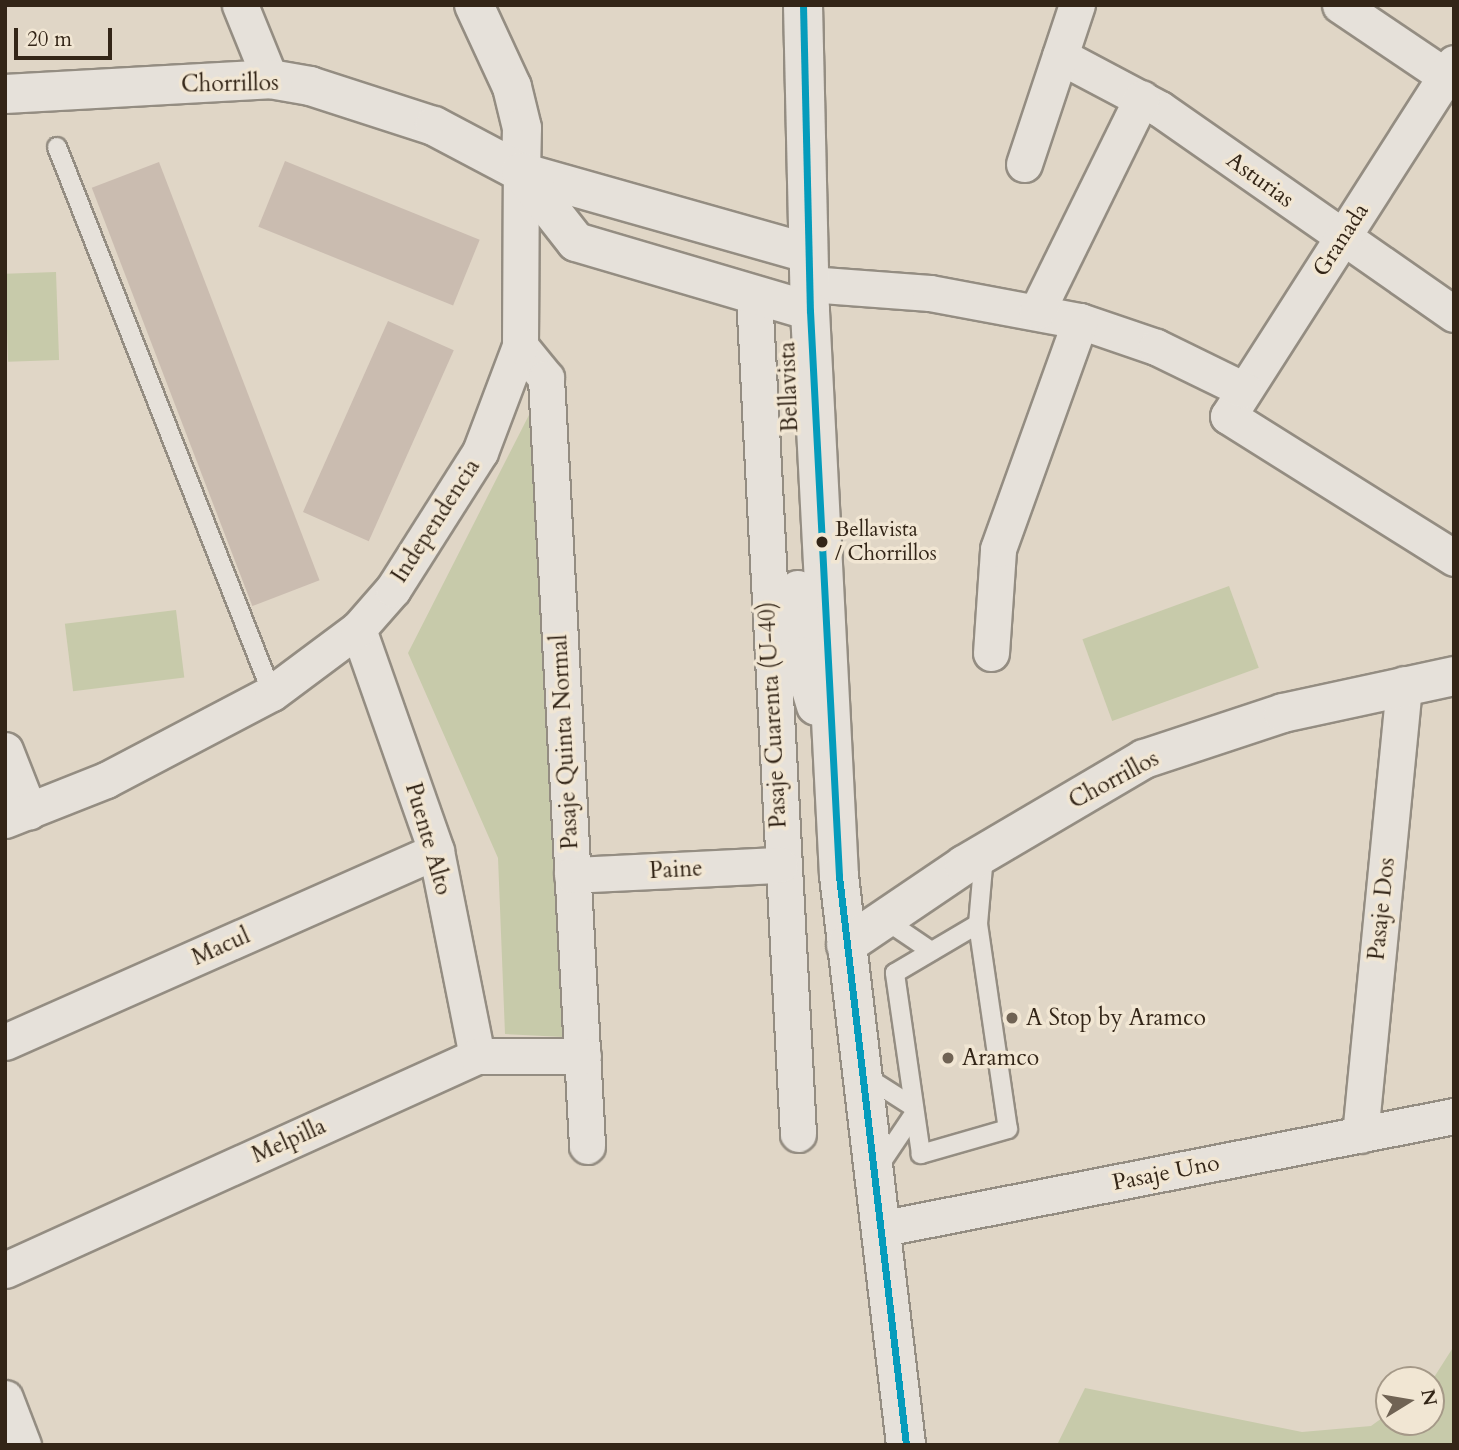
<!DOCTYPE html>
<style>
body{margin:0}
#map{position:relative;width:1459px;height:1450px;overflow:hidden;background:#e0d6c6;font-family:Cardo,serif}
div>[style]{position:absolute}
.green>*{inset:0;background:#c7caaa;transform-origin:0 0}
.building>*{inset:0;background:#cabcb0;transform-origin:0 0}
.roads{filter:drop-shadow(2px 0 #948d82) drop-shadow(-2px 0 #948d82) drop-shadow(0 2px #948d82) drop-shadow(0 -2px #948d82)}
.lane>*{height:18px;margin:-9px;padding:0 9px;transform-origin:9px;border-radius:9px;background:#e6e1da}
.street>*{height:35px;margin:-17.5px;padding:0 17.5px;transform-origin:17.5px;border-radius:17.5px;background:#e6e1da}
.secondary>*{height:38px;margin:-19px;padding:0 19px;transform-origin:19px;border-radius:19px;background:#e6e1da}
.bus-1>*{height:7px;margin:-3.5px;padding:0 3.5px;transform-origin:3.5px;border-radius:3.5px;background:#059cbc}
.dots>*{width:19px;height:19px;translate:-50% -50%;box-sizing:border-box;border:4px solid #f1e6d3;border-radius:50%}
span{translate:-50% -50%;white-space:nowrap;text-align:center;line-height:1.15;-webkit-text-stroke:7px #f1e6d3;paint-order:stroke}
.bus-label{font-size:21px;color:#332517}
.left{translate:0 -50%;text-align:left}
.street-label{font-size:23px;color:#332517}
.poi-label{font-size:23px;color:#332517}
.frame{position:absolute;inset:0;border:7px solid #332517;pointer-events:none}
.north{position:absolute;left:1375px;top:1366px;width:70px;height:70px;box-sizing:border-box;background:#f1e6d3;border:2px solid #a59988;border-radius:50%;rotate:79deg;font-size:19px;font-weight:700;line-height:28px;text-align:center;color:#332517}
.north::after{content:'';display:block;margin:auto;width:24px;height:32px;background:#706354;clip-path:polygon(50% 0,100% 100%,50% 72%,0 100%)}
.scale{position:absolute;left:14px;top:28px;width:98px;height:32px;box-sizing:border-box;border:4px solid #332517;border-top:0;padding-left:9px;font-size:21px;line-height:24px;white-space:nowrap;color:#332517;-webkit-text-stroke:5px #f1e6d3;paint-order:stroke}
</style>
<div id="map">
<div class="green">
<div style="left:56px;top:272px;width:88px;height:51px;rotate:88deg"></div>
<div style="clip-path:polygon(530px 413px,564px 1037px,505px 1034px,498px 858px,408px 653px)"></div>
<div style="left:1229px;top:586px;width:87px;height:156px;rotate:70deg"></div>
<div style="left:176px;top:610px;width:68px;height:112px;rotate:83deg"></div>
<div style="clip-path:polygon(1454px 1346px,1454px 1445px,1057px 1445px,1085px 1388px,1302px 1432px,1371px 1426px,1389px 1413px,1389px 1422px,1431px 1422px,1431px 1382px)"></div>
</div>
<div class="building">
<div style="left:285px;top:161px;width:210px;height:71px;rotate:22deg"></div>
<div style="left:159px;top:162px;width:448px;height:72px;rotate:69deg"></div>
<div style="left:388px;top:321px;width:72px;height:209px;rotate:24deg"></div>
</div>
<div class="roads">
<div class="lane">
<div style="left:57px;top:147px;width:587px;rotate:68.51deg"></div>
<div style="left:884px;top:919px;width:57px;rotate:34.2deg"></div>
<div style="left:978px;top:924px;width:207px;rotate:81.7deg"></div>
<div style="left:1008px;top:1129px;width:91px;rotate:164deg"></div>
<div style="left:921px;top:1154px;width:183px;rotate:-98.2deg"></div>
<div style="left:895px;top:973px;width:96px;rotate:-30.6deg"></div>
<div style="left:978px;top:924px;width:69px;rotate:-85deg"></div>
<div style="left:865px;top:1076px;width:56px;rotate:32.6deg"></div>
<div style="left:879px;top:1166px;width:63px;rotate:-56.1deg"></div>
</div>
<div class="street">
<div style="left:240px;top:5px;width:80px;rotate:67.9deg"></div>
<div style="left:1340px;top:5px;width:138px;rotate:34deg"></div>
<div style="left:1060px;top:56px;width:113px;rotate:27.9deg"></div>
<div style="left:1160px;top:109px;width:358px;rotate:34.9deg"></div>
<div style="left:1454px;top:63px;width:419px;rotate:122.6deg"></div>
<div style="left:1228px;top:416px;width:267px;rotate:32.1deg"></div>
<div style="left:1024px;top:164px;width:168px;rotate:-71.6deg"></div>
<div style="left:809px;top:284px;width:121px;rotate:4.3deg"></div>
<div style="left:930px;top:293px;width:153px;rotate:10.6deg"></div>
<div style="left:1080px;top:321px;width:80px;rotate:18.9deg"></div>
<div style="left:1156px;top:347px;width:98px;rotate:26deg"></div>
<div style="left:754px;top:295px;width:840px;rotate:87deg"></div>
<div style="left:1037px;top:311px;width:237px;rotate:-63.8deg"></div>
<div style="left:520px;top:346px;width:41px;rotate:50.9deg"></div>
<div style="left:546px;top:378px;width:769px;rotate:86.94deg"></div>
<div style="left:358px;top:629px;width:235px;rotate:70.6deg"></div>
<div style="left:436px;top:851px;width:209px;rotate:78.7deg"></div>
<div style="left:991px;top:653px;width:104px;rotate:-86.1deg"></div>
<div style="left:998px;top:549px;width:242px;rotate:-70.2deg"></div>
<div style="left:5px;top:750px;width:66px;rotate:68.5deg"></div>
<div style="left:5px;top:820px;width:109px;rotate:-21.6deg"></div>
<div style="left:106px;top:780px;width:187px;rotate:-27.7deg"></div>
<div style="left:272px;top:693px;width:107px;rotate:-36.7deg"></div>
<div style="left:358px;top:629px;width:53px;rotate:-48.8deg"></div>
<div style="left:393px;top:589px;width:162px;rotate:-57.6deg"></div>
<div style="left:480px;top:452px;width:113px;rotate:-69.3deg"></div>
<div style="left:520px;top:346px;width:174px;rotate:-89.7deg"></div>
<div style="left:572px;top:875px;width:208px;rotate:-2.8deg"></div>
<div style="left:5px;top:1042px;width:471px;rotate:-23.9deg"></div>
<div style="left:1360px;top:1135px;width:453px;rotate:-84.4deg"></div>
<div style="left:879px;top:1229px;width:586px;rotate:-11.12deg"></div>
<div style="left:5px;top:1270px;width:518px;rotate:-24.39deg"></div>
<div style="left:477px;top:1056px;width:106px"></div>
<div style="left:5px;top:1398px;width:50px;rotate:69deg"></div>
</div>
<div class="secondary">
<div style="left:474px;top:5px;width:90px;rotate:65.1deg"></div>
<div style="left:512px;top:87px;width:42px;rotate:76.3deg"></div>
<div style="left:522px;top:128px;width:44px;rotate:91.3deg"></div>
<div style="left:803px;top:5px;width:306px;rotate:88.7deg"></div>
<div style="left:810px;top:311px;width:566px;rotate:87.06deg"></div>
<div style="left:839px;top:876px;width:573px;rotate:83.28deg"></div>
<div style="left:5px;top:94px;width:265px;rotate:-3.2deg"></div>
<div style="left:270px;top:79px;width:41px;rotate:9.9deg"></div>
<div style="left:310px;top:86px;width:130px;rotate:17.9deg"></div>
<div style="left:434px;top:126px;width:98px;rotate:27.9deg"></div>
<div style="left:521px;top:172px;width:298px;rotate:15.8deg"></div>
<div style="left:521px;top:172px;width:89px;rotate:51.8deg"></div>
<div style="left:576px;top:242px;width:244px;rotate:16.4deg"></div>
<div style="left:798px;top:590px;width:66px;rotate:87.4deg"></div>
<div style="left:801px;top:656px;width:52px;rotate:73.3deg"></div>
<div style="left:846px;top:945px;width:143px;rotate:-34.1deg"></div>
<div style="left:964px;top:865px;width:209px;rotate:-30.5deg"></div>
<div style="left:1144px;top:759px;width:146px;rotate:-18.3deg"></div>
<div style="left:1283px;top:713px;width:175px;rotate:-12.2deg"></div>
</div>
</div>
<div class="bus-1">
<div style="left:803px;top:5px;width:306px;rotate:88.7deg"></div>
<div style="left:810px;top:311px;width:566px;rotate:87.06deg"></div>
<div style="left:839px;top:876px;width:573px;rotate:83.28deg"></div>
</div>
<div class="dots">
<div style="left:822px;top:542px;background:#332517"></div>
<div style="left:1012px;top:1018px;background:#706354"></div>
<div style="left:948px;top:1058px;background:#706354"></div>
</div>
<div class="bus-label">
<span class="left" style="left:835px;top:542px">Bellavista<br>/ Chorrillos</span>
</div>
<div class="street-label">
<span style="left:230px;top:84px;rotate:-1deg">Chorrillos</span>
<span style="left:1260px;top:180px;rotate:36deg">Asturias</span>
<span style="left:1341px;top:240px;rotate:-57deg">Granada</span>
<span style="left:789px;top:387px;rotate:-92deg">Bellavista</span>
<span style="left:436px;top:521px;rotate:-57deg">Independencia</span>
<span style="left:773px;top:715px;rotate:-93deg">Pasaje Cuarenta (U-40)</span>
<span style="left:565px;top:742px;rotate:-93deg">Pasaje Quinta Normal</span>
<span style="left:1114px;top:780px;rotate:-28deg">Chorrillos</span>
<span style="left:428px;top:839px;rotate:74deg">Puente Alto</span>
<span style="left:676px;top:870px;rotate:-3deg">Paine</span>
<span style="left:1382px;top:909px;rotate:-84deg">Pasaje Dos</span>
<span style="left:221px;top:947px;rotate:-24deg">Macul</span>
<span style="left:289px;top:1141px;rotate:-24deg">Melpilla</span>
<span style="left:1166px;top:1173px;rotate:-11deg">Pasaje Uno</span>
</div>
<div class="poi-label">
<span class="left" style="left:1026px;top:1018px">A Stop by Aramco</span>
<span class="left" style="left:962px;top:1058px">Aramco</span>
</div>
<div class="frame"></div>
<div class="north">N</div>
<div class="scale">20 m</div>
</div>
